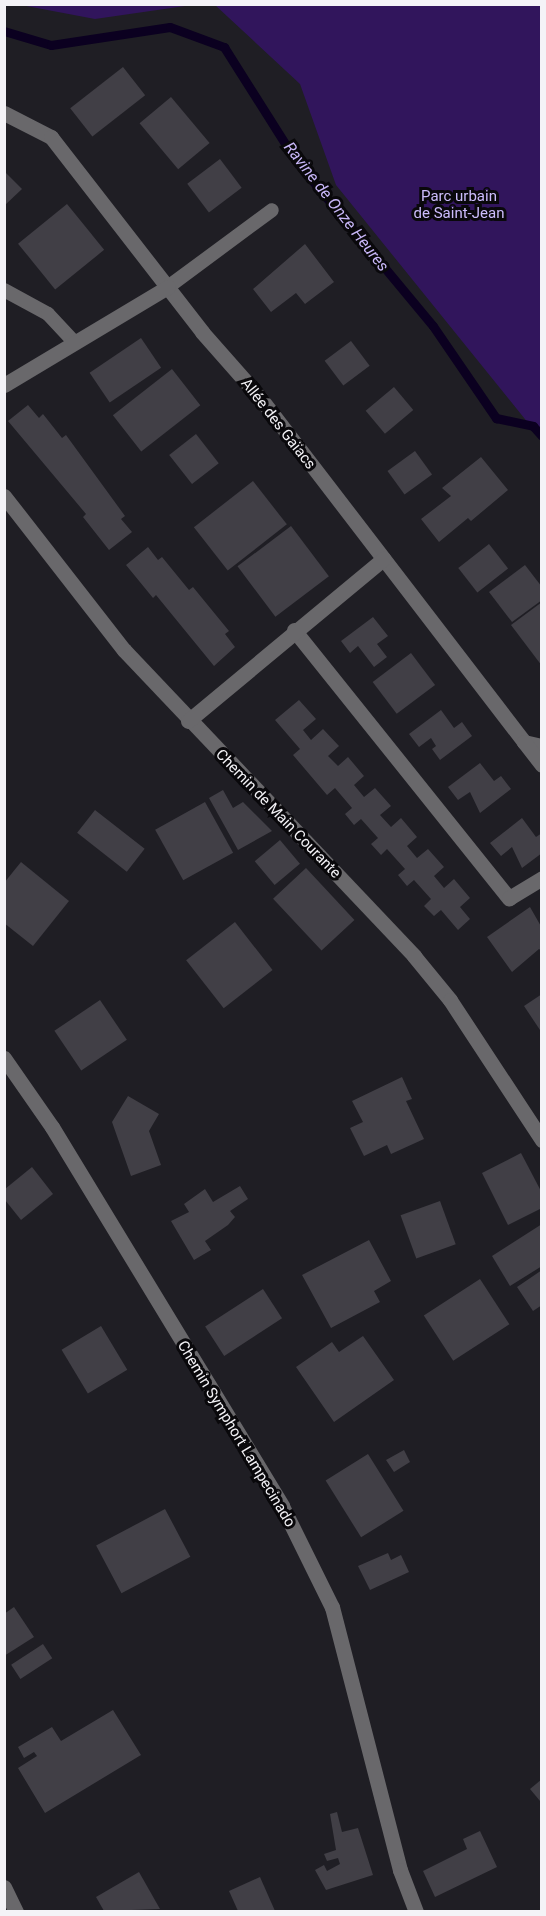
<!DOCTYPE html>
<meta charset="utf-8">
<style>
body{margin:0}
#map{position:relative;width:546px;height:1916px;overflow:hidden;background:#1f1e24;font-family:Roboto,sans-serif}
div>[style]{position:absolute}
.green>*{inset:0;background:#31155c}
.stream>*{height:9px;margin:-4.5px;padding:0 4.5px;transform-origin:4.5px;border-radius:4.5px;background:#0b0020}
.building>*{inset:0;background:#413f46;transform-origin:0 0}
.service>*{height:14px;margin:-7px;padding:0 7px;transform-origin:7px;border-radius:7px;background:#69686b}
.minor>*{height:15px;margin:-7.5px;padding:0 7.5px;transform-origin:7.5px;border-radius:7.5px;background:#69686b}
span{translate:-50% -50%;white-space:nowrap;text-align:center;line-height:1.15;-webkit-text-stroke:6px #09080b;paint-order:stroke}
.park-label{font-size:15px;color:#ccbcfc}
.street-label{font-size:15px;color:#f4f3f7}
.water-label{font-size:16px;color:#c8b7f8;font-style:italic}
.frame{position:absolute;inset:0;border:6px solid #f4f3f7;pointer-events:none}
</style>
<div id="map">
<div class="green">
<div style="clip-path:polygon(21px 5px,192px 5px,95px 19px)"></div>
<div style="clip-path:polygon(215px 5px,541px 5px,541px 439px,336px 185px,300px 84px)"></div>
</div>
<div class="stream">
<div style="left:4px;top:31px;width:49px;rotate:16.6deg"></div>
<div style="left:51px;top:45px;width:120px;rotate:-8.6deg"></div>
<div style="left:170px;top:27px;width:58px;rotate:20.3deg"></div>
<div style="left:224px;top:47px;width:135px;rotate:57.7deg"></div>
<div style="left:296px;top:161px;width:214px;rotate:50.3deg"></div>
<div style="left:433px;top:326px;width:112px;rotate:55.6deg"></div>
<div style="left:496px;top:418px;width:38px;rotate:12deg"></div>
<div style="left:533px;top:426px;width:13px;rotate:48deg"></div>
</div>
<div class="building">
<div style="left:123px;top:67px;width:36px;height:67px;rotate:52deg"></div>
<div style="left:171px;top:97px;width:60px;height:41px;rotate:50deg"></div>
<div style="left:220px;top:159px;width:36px;height:41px;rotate:53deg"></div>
<div style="clip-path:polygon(4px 171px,22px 189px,4px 206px)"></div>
<div style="left:67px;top:204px;width:59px;height:63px;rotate:51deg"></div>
<div style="clip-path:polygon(305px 244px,334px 282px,305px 304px,296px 293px,271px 312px,253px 289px)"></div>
<div style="left:141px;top:338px;width:36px;height:62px;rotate:56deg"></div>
<div style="left:351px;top:341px;width:31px;height:33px;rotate:53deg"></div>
<div style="left:172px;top:369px;width:46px;height:75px;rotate:52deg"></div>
<div style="left:394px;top:387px;width:30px;height:37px;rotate:50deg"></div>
<div style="clip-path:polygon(28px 405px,39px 418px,43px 414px,62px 438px,66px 435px,125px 516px,121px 519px,132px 532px,109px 550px,83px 517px,86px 514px,8px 421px)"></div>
<div style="left:196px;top:434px;width:37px;height:34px;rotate:52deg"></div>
<div style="left:415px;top:451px;width:29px;height:34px;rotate:54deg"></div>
<div style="clip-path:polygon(481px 457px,508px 490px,471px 521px,468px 518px,439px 542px,421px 519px,451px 496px,442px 488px)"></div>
<div style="left:253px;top:481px;width:55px;height:75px;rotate:52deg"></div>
<div style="left:291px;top:526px;width:63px;height:67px;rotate:53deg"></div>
<div style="left:489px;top:544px;width:31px;height:39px;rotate:52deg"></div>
<div style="clip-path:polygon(148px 547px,158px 560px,162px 557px,189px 590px,193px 587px,229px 631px,225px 634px,235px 647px,214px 666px,156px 595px,153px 598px,126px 565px)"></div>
<div style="clip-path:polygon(525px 565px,542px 587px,542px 600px,512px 622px,489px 592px)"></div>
<div style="clip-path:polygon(542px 602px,542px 666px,511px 625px)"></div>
<div style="clip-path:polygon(373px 617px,388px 636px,377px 644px,387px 657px,374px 667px,358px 646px,350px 653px,341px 641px)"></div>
<div style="left:411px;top:653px;width:40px;height:48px;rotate:53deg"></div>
<div style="clip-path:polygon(299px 700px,316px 719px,303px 730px,311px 740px,323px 729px,339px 746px,328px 756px,338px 766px,348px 757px,364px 776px,354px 785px,364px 797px,375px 788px,391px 806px,380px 815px,391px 827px,401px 818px,417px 837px,407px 846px,417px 858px,428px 849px,444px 867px,434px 876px,444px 888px,454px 879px,470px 898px,460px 907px,470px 919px,458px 930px,441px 910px,434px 916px,424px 906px,431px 899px,414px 880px,407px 886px,398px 875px,405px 869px,387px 849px,381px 855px,371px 844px,378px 838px,361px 819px,354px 825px,345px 814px,352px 808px,335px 788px,327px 795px,293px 755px,300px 749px,275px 720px)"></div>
<div style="clip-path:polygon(441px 710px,454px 728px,462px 722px,472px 736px,440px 760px,432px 749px,436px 746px,431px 738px,419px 747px,409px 734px)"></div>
<div style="clip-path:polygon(480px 763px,494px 781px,501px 776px,511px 789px,480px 813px,470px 792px,458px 800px,448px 787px)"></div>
<div style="clip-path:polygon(223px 790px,233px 808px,243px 802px,272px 831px,238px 850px,209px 798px)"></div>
<div style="left:205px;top:802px;width:58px;height:57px;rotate:61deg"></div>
<div style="left:95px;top:810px;width:63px;height:29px;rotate:38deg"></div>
<div style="clip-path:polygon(522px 818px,536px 837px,542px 833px,542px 853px,522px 868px,512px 847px,501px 856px,490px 843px)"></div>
<div style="left:280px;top:840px;width:31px;height:33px;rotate:50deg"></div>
<div style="clip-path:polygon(21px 862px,69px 901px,33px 946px,4px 923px,4px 883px)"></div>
<div style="left:306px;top:868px;width:71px;height:45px;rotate:47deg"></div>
<div style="clip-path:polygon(530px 907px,542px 928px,542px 951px,539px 949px,512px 972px,487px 937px)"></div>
<div style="left:235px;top:922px;width:61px;height:62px;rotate:52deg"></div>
<div style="clip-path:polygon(542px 994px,542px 1033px,524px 1006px)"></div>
<div style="left:100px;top:1000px;width:48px;height:55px;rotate:56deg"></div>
<div style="clip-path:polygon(402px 1077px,412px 1099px,406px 1101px,424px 1139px,391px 1154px,387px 1145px,364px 1156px,350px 1128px,363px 1122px,352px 1101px)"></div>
<div style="clip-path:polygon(128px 1096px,159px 1114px,149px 1131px,161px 1165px,131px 1176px,112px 1122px)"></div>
<div style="clip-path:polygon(521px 1153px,542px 1193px,542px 1208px,508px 1225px,482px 1173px)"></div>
<div style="clip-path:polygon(32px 1167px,53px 1194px,21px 1220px,5px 1200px,5px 1189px)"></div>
<div style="clip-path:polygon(240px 1186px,248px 1199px,230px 1211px,235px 1217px,228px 1225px,205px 1241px,211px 1250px,194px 1260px,171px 1221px,189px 1212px,184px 1204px,205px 1189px,213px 1202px)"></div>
<div style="left:440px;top:1201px;width:46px;height:42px;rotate:70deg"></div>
<div style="clip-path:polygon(542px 1224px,542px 1266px,510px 1286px,492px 1256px)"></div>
<div style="clip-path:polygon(369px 1240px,391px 1281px,374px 1291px,380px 1302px,331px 1328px,302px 1275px)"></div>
<div style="clip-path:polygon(542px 1270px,542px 1305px,533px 1311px,517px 1287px)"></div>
<div style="left:480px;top:1279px;width:54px;height:67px;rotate:57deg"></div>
<div style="left:263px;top:1289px;width:35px;height:69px;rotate:57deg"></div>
<div style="left:101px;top:1326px;width:51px;height:46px;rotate:59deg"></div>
<div style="clip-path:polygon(363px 1336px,394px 1380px,334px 1422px,296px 1367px,332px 1342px,339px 1352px)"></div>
<div style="clip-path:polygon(404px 1450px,410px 1462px,394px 1472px,386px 1460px)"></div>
<div style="left:368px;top:1454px;width:67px;height:50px;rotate:58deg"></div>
<div style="left:165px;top:1509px;width:54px;height:78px;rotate:62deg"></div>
<div style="clip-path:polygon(388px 1553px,391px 1560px,401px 1555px,409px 1572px,370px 1590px,358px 1566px)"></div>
<div style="clip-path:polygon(14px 1607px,34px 1637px,4px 1656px,4px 1614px)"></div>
<div style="left:43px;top:1644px;width:17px;height:38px;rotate:57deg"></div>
<div style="clip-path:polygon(113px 1710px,141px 1755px,45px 1813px,18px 1768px,37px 1756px,34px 1752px,24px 1758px,18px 1747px,52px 1727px,61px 1741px)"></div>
<div style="clip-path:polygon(542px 1779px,542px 1800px,540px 1801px,530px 1789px)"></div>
<div style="clip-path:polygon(337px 1812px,342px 1832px,358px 1828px,373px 1875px,326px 1890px,315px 1870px,324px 1865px,327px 1871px,340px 1864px,338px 1858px,327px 1861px,324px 1854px,336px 1850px,330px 1814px)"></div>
<div style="clip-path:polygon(480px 1831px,497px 1867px,435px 1897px,423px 1871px,467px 1849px,463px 1839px)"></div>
<div style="clip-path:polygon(139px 1872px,160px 1909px,104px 1911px,96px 1897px)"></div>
<div style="clip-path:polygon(260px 1877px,275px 1911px,238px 1911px,229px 1891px)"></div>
</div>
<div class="service">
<div style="left:168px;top:287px;width:129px;rotate:-36.5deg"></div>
<div style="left:4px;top:290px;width:50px;rotate:28.6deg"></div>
<div style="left:48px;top:314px;width:38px;rotate:47deg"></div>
</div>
<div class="minor">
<div style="left:4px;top:113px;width:53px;rotate:27.1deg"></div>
<div style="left:51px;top:137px;width:247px;rotate:52.2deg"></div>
<div style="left:202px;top:332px;width:89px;rotate:48.6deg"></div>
<div style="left:261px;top:399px;width:432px;rotate:52.5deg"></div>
<div style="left:524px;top:742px;width:18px;rotate:13deg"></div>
<div style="left:4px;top:385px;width:191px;rotate:-30.9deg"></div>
<div style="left:4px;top:496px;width:195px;rotate:52.1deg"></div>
<div style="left:124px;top:650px;width:422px;rotate:46.5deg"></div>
<div style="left:414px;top:956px;width:57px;rotate:50.7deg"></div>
<div style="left:450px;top:1000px;width:168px;rotate:56.7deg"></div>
<div style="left:294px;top:630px;width:344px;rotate:51.3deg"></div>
<div style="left:509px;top:898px;width:39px;rotate:-31deg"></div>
<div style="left:188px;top:721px;width:254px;rotate:-39.7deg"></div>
<div style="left:524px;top:742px;width:29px;rotate:52deg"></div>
<div style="left:4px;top:1058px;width:84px;rotate:55.2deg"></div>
<div style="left:52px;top:1127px;width:443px;rotate:58.7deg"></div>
<div style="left:282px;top:1506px;width:113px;rotate:63.7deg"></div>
<div style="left:332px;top:1607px;width:272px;rotate:75.5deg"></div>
<div style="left:400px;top:1870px;width:45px;rotate:69.1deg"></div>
<div style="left:4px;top:1887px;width:28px;rotate:64deg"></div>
</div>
<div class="park-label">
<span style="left:459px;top:205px">Parc urbain<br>de Saint-Jean</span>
</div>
<div class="street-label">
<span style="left:278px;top:424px;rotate:52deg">Allée des Gaïacs</span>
<span style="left:278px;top:814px;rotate:46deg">Chemin de Main Courante</span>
<span style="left:236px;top:1434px;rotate:59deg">Chemin Symphort Lampecinado</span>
</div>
<div class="water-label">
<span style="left:336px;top:207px;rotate:52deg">Ravine de Onze Heures</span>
</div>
<div class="frame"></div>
</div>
